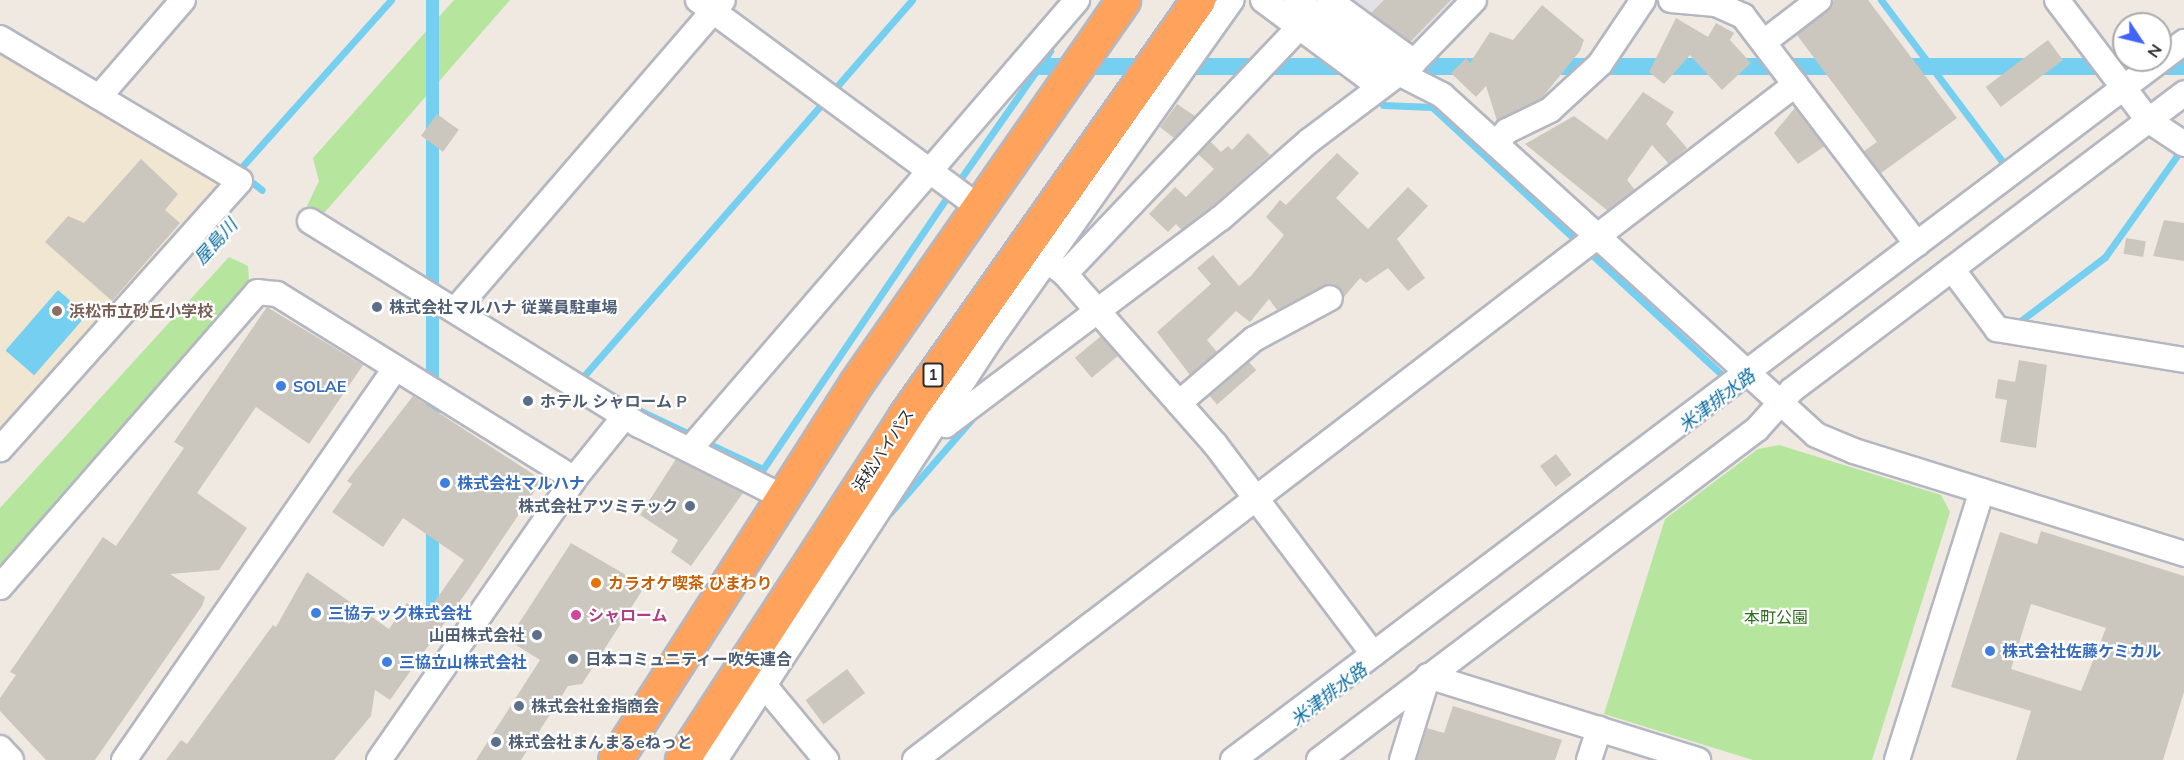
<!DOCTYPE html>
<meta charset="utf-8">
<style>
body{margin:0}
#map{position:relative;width:2184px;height:760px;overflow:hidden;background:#efe9e1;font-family:Mulish,"Noto Sans JP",sans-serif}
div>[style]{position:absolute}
.industrial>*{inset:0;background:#e3e1e8}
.education>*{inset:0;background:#f0e6d1}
.green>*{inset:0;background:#b6e59e}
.water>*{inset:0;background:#75cff0;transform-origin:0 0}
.stream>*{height:7px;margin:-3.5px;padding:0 3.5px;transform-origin:3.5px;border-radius:3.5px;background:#75cff0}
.building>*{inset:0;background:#cbc7bf;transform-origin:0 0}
.roads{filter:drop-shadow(2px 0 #b4b7c1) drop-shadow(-2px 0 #b4b7c1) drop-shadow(0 2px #b4b7c1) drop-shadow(0 -2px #b4b7c1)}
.minor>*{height:24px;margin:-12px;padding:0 12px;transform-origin:12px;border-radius:12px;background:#fff}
.highway>*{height:33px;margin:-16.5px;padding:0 16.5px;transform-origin:16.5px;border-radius:16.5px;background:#ffa35c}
.dots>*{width:16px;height:16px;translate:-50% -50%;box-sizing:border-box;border:3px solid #fff;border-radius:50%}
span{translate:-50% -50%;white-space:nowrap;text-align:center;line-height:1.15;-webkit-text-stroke:4.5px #fff;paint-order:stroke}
.shield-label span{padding:2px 4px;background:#fff;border:2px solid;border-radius:4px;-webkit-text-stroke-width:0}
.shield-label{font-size:15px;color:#2e2e2e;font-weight:700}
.service-label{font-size:16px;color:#4e5e75;font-weight:700}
.left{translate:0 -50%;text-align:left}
.right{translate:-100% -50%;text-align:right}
.education-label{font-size:16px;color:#785e54;font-weight:700}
.shop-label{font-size:16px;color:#366cbe;font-weight:700}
.street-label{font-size:16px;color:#2e2e2e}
.food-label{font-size:16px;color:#c56008;font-weight:700}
.hotel-label{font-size:16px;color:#b23c85;font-weight:700}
.park-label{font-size:16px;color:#2c6e1b}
.water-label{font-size:18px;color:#0d6fa3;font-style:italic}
.north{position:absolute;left:2112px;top:12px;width:60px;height:60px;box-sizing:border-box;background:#fff;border:2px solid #ababab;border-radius:50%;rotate:125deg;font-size:16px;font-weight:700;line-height:24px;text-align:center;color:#2e2e2e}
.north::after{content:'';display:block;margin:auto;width:21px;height:27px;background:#4264fb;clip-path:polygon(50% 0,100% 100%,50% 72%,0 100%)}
</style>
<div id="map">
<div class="industrial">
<div style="clip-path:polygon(1342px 0,1458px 0,1413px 46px,1406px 47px)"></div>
</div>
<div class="education">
<div style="clip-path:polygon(0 48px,229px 183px,0 439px)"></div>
</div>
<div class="green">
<div style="clip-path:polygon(454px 0,510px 0,325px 212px,310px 210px,307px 206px,319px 181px,313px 158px)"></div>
<div style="clip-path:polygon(229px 257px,248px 266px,249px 281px,0 570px,0 508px)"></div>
<div style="clip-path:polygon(1779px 445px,1941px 495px,1950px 512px,1872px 760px,1753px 760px,1604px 714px,1665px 519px,1758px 449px)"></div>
</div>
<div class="water">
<div style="left:426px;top:0;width:13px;height:639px"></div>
<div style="left:2184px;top:58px;width:17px;height:1163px;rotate:90deg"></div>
<div style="left:58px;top:290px;width:38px;height:80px;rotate:41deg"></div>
</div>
<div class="stream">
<div style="left:1881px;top:0;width:205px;rotate:53.1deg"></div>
<div style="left:832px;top:92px;width:122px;rotate:-49deg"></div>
<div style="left:1383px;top:105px;width:49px;rotate:2.3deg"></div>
<div style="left:1432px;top:107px;width:203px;rotate:42.8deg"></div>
<div style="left:239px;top:170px;width:228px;rotate:-48.2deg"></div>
<div style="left:959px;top:181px;width:159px;rotate:-55deg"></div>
<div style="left:253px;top:183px;width:11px;rotate:38deg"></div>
<div style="left:1591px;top:254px;width:178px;rotate:42.7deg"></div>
<div style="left:2019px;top:322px;width:108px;rotate:-37.1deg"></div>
<div style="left:2105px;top:257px;width:123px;rotate:-54.6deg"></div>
<div style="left:582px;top:378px;width:366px;rotate:-48.8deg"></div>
<div style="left:630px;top:406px;width:63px;rotate:25.3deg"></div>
<div style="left:705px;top:442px;width:64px;rotate:25deg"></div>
<div style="left:763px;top:469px;width:328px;rotate:-55.9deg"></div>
<div style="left:890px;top:513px;width:123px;rotate:-48.9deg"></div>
</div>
<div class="building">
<div style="clip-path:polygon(1384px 0,1451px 0,1410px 42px,1371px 13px)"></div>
<div style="clip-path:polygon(1834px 0,1868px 0,1957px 118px,1881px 173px,1864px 151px,1877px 142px,1797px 35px)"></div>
<div style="clip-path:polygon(1542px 5px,1584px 40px,1580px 51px,1541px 99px,1497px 121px,1486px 86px,1476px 97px,1451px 73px,1466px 58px,1470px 63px,1490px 32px,1513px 40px)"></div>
<div style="clip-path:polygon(1676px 18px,1708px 37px,1716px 23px,1734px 33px,1730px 40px,1751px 63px,1722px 90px,1690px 55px,1664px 84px,1649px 72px)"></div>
<div style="left:2048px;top:40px;width:25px;height:78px;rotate:53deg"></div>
<div style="clip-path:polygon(1643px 92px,1674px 112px,1666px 124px,1687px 148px,1669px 164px,1652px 145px,1627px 180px,1635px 190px,1608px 211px,1525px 144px,1574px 116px,1607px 140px)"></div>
<div style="clip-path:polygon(1177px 104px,1195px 116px,1174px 138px,1160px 127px)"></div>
<div style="clip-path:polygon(1795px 108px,1825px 146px,1798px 164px,1774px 133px)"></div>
<div style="left:437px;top:114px;width:27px;height:27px;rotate:36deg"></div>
<div style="clip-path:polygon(1248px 133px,1270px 155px,1212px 207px,1182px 230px,1176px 224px,1168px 232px,1149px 214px,1175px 187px,1186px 197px,1214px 169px,1198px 154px,1210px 141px,1221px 152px,1228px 146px,1232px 150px)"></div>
<div style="clip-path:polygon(1337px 153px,1359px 173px,1336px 198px,1368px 229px,1408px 187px,1428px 206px,1397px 239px,1425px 278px,1408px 291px,1388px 268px,1366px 283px,1360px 278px,1344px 297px,1330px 284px,1277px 310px,1269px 299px,1250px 322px,1236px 311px,1207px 340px,1217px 352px,1190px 375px,1157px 332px,1211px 284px,1197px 268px,1213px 255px,1239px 286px,1251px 276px,1284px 235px,1266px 217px,1280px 200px,1286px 205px)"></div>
<div style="clip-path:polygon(141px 159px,178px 194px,165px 210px,180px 223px,112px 301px,45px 242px,68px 216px,84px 223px)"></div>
<div style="clip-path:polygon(2164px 220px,2184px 223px,2184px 261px,2153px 256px)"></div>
<div style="left:2126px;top:238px;width:20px;height:16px;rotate:9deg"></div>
<div style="clip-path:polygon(267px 307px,363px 365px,309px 444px,256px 407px,197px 493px,247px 528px,219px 570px,170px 574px,205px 597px,202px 606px,95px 760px,46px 760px,0 711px,0 698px,16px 675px,10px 672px,103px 537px,116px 546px,184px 448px,174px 442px)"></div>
<div style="left:1101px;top:336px;width:26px;height:34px;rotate:50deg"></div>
<div style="clip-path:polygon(2019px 360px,2047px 365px,2036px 448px,2000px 442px,2007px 400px,1995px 398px,1998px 379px,2015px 382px)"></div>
<div style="left:1249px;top:362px;width:11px;height:52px;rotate:49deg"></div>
<div style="clip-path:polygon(413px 396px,542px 480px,470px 587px,390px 700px,375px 690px,371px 716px,334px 760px,166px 760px,181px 740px,187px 744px,273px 625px,276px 627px,307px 572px,389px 629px,407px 603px,425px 615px,464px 560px,403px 518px,383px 547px,332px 512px,352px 484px,347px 481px)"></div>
<div style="left:1556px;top:454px;width:26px;height:20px;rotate:53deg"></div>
<div style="clip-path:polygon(676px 459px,743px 493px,691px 566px,671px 552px,678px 540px,640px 515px)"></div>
<div style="clip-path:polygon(evenodd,2041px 531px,2184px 576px,2184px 692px,2163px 760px,2016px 760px,2031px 711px,1951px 687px,2000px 532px,2037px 544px,2041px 531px,2031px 604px,2106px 628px,2081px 691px,2011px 669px,2031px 604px)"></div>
<div style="clip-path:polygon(571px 543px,645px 586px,582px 684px,568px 686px,521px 760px,476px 760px,540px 660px,508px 640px)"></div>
<div style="left:847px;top:669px;width:30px;height:52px;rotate:53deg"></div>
<div style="clip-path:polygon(1453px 706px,1562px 740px,1555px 760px,1417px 760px,1427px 728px,1444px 733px)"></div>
</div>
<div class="roads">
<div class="minor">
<div style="left:698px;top:0;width:347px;rotate:36.4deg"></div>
<div style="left:1263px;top:0;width:146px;rotate:36.6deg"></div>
<div style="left:1296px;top:0;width:111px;rotate:36.6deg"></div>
<div style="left:1385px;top:66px;width:64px;rotate:27deg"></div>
<div style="left:1442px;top:95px;width:505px;rotate:42.27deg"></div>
<div style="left:1816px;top:435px;width:41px;rotate:22.8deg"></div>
<div style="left:1854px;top:451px;width:346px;rotate:17.3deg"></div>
<div style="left:1329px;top:0;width:105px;rotate:36.1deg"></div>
<div style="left:1671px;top:0;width:45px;rotate:5.1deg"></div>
<div style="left:1716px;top:4px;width:30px;rotate:24deg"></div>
<div style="left:1743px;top:16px;width:287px;rotate:52.7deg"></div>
<div style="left:2057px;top:0;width:151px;rotate:52.8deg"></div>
<div style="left:2148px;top:120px;width:43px;rotate:33.7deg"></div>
<div style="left:0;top:38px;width:279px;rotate:30.8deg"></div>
<div style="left:240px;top:181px;width:360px;rotate:131.8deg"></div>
<div style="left:1764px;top:42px;width:69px;rotate:-37.4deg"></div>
<div style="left:99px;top:97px;width:128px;rotate:-49.1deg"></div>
<div style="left:1496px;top:144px;width:17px;rotate:-50deg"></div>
<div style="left:1507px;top:131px;width:48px;rotate:-26deg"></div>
<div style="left:1550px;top:110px;width:68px;rotate:-42.6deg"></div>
<div style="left:1600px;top:64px;width:77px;rotate:-56.1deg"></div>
<div style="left:310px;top:221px;width:387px;rotate:31.8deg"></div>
<div style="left:639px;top:425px;width:159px;rotate:26.6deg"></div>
<div style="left:1046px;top:260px;width:24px;rotate:36deg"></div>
<div style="left:1065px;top:274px;width:227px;rotate:48.6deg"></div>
<div style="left:1215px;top:444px;width:263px;rotate:53deg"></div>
<div style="left:1952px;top:269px;width:75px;rotate:53.1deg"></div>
<div style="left:1997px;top:329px;width:190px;rotate:9.4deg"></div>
<div style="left:1065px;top:274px;width:340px;rotate:-46.5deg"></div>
<div style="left:456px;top:309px;width:408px;rotate:-49.2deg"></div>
<div style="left:1179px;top:403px;width:99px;rotate:-40.5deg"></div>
<div style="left:1254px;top:339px;width:86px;rotate:-28.3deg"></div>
<div style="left:937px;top:419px;width:11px;rotate:34deg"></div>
<div style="left:946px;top:425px;width:344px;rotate:-37deg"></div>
<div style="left:1221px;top:218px;width:117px;rotate:-41.2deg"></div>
<div style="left:1309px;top:141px;width:131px;rotate:-37deg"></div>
<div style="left:1414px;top:62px;width:86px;rotate:-45.9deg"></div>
<div style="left:690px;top:449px;width:593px;rotate:-49.24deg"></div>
<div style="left:0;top:587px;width:391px;rotate:-48.9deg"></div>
<div style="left:257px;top:292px;width:20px;rotate:6deg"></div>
<div style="left:277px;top:294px;width:350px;rotate:31.9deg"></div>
<div style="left:763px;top:684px;width:99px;rotate:50.3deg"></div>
<div style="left:0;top:748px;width:16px;rotate:47deg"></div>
<div style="left:124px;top:760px;width:477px;rotate:-55.3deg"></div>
<div style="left:379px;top:760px;width:342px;rotate:-55.2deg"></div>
<div style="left:574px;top:479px;width:81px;rotate:-51deg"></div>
<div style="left:715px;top:760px;width:502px;rotate:-56.78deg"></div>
<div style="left:990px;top:340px;width:417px;rotate:-54.6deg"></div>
<div style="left:915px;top:760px;width:1110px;rotate:-37.5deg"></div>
<div style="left:1233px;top:760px;width:1192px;rotate:-37.05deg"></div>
<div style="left:1319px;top:760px;width:549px;rotate:-37.08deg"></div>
<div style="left:1757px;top:429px;width:52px;rotate:-48.1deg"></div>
<div style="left:1792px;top:390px;width:492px;rotate:-37.1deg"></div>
<div style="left:1402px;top:760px;width:88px;rotate:-72.8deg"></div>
<div style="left:1428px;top:676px;width:283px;rotate:17.3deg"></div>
<div style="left:1589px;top:760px;width:33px;rotate:-72deg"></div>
<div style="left:1897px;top:760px;width:282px;rotate:-72.5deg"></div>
</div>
<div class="highway">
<div style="left:615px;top:760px;width:447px;rotate:-57.4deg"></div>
<div style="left:856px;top:383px;width:467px;rotate:-55.1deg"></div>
<div style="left:682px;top:760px;width:410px;rotate:-57deg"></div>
<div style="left:905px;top:416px;width:509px;rotate:-54.84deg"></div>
</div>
</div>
<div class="dots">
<div style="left:377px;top:307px;background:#5c6f8a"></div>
<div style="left:57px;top:311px;background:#8d6e63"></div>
<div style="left:281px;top:386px;background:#3f7fe0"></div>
<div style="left:528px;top:401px;background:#5c6f8a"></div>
<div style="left:445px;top:483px;background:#3f7fe0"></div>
<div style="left:690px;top:506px;background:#5c6f8a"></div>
<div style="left:596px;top:583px;background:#e8710a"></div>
<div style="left:316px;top:613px;background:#3f7fe0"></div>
<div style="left:576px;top:615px;background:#d1479c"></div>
<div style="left:537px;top:635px;background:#5c6f8a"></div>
<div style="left:1990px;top:651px;background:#3f7fe0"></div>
<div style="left:573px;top:659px;background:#5c6f8a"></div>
<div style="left:387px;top:662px;background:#3f7fe0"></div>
<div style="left:519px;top:706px;background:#5c6f8a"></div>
<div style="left:496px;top:742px;background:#5c6f8a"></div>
</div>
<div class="shield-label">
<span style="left:933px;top:375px">1</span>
</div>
<div class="service-label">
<span class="left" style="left:389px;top:307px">株式会社マルハナ 従業員駐車場</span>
<span class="left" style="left:540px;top:401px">ホテル シャローム P</span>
<span class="right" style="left:678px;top:506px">株式会社アツミテック</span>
<span class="right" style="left:525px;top:635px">山田株式会社</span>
<span class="left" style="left:585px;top:659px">日本コミュニティー吹矢連合</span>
<span class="left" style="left:531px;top:706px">株式会社金指商会</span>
<span class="left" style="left:508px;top:742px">株式会社まんまるeねっと</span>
</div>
<div class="education-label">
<span class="left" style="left:69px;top:311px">浜松市立砂丘小学校</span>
</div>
<div class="shop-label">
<span class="left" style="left:293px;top:386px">SOLAE</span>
<span class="left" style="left:457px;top:483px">株式会社マルハナ</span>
<span class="left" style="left:328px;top:613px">三協テック株式会社</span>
<span class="left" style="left:2002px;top:651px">株式会社佐藤ケミカル</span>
<span class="left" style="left:399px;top:662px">三協立山株式会社</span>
</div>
<div class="street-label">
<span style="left:883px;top:450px;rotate:-56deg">浜松バイパス</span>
</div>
<div class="food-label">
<span class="left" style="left:608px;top:583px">カラオケ喫茶 ひまわり</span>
</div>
<div class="hotel-label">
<span class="left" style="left:588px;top:615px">シャローム</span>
</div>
<div class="park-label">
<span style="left:1776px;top:617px">本町公園</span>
</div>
<div class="water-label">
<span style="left:216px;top:242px;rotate:-48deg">屋島川</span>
<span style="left:1717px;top:401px;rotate:-37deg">米津排水路</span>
<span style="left:1329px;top:695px;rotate:-37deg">米津排水路</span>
</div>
<div class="north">N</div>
</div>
